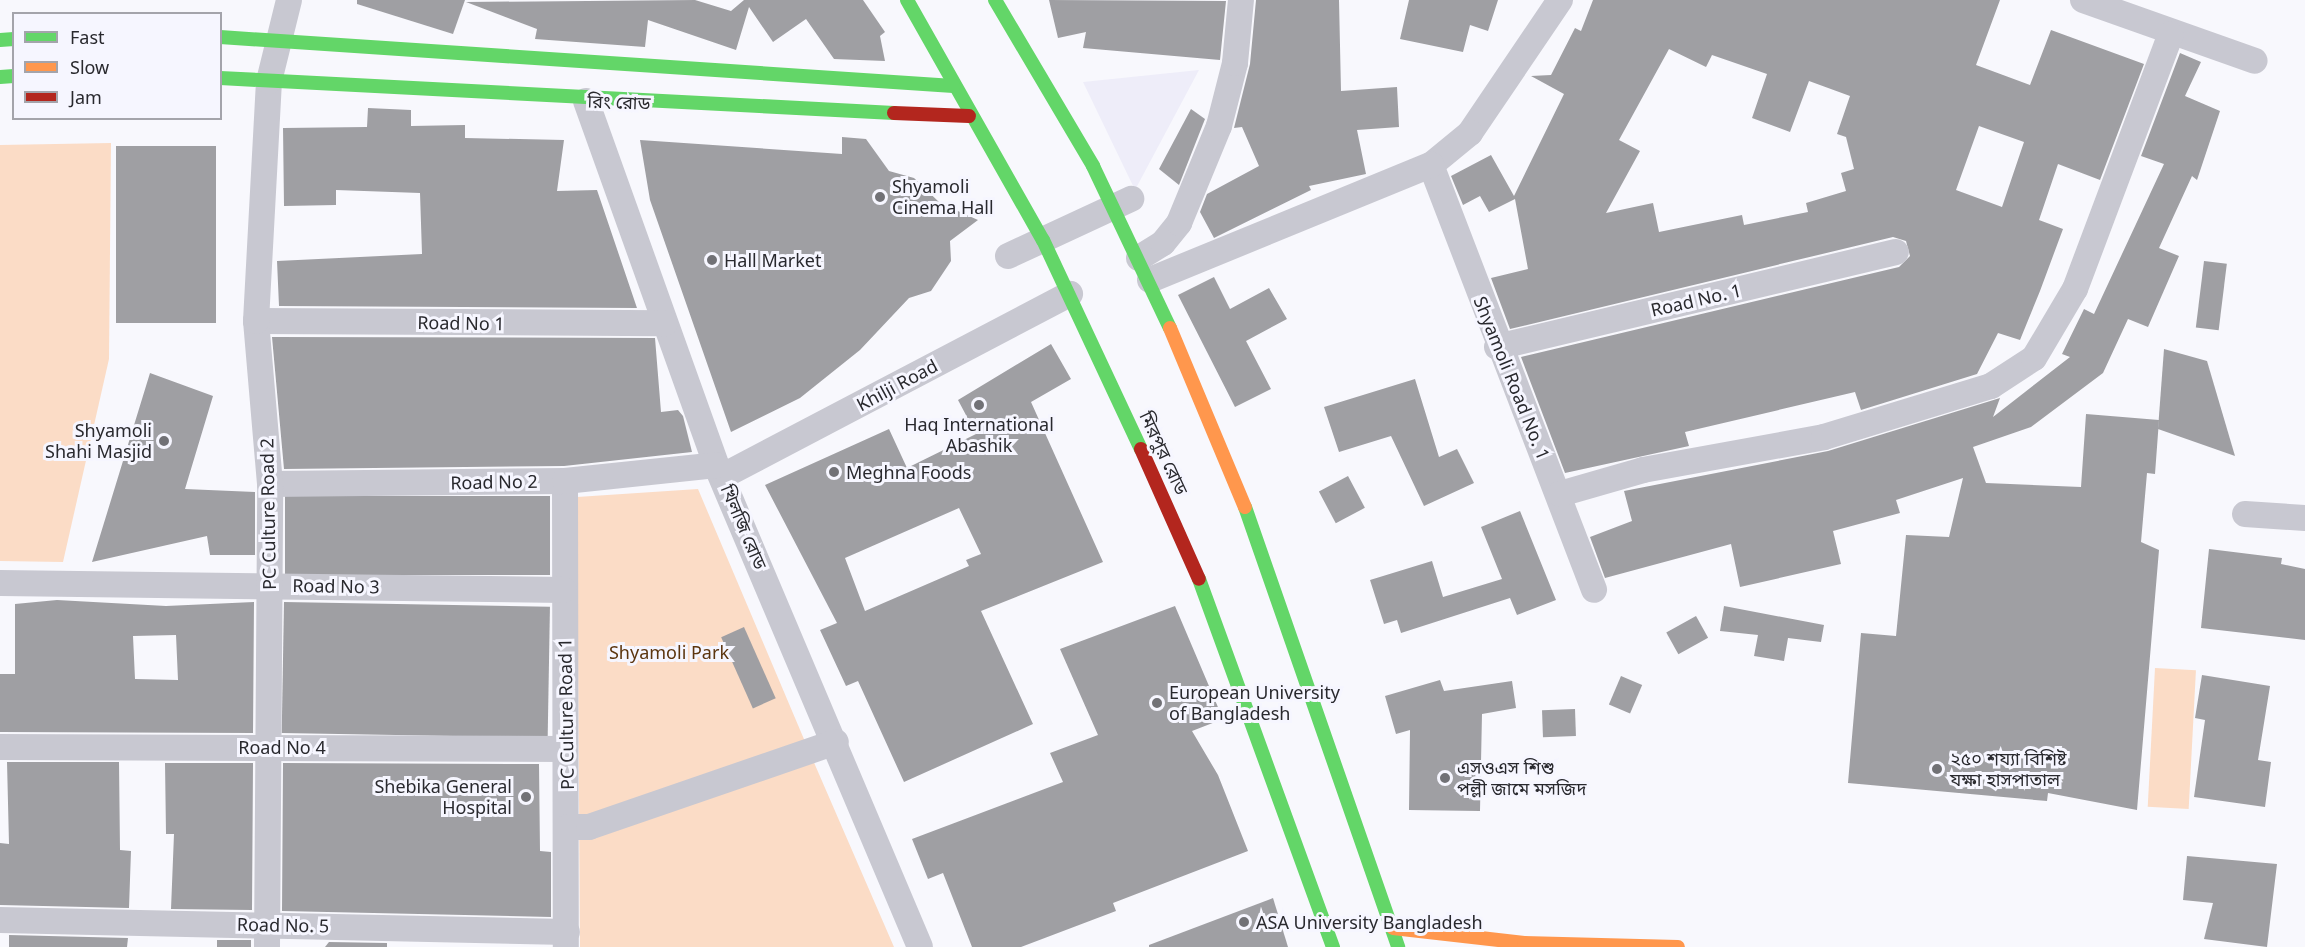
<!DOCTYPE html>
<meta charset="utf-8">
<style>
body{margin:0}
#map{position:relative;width:2305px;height:947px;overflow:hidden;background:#f8f8fd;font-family:"Noto Sans","Noto Sans Bengali",sans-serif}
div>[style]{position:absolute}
.built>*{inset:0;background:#eeedf9}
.green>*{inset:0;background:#fbdcc6;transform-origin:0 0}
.building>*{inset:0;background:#9f9fa3;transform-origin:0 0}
.street>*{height:26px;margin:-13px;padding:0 13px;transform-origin:13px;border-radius:13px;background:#c8c8d1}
.fast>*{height:14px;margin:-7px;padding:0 7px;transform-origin:7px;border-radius:7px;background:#63d668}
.slow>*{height:14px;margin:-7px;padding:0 7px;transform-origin:7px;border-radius:7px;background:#ff974d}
.jam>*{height:14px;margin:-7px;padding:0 7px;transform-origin:7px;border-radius:7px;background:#b3261e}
.dots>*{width:16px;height:16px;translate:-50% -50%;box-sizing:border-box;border:3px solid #f6f6ff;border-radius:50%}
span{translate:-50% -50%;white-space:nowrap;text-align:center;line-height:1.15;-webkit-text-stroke:6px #f6f6ff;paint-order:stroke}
.street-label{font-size:18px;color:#29292e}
.poi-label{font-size:18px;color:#29292e}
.left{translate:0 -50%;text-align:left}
.right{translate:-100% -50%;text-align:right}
.park-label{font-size:18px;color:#5c350f}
.legend{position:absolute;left:12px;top:12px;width:210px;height:108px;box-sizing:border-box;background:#f6f6ff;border:2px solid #a4a4ab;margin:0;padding:8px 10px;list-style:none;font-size:18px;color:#29292e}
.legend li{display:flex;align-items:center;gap:12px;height:30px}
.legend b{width:30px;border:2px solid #a4a4ab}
</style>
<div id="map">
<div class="built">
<div style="clip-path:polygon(1199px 70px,1135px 190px,1083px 82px)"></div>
</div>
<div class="green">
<div style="clip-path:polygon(111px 143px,109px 359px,63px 562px,0 561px,0 145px)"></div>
<div style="clip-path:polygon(698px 489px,809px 751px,894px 947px,580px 947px,577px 497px)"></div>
<div style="left:2155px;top:668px;width:41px;height:139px;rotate:3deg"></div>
</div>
<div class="building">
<div style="clip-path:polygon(357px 0,465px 0,453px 34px,357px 4px)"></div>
<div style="clip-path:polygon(695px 0,731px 11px,744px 0,863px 0,885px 32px,880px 36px,885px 61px,834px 59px,806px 19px,773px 42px,749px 7px,736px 50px,648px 20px,645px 47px,535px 39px,537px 29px,466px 2px)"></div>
<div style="clip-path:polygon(1049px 0,1226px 1px,1220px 60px,1083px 48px,1086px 32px,1058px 38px)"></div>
<div style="clip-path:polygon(1256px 0,1339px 0,1341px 91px,1397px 87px,1399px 127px,1357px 130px,1366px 174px,1309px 186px,1311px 190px,1214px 238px,1200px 212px,1207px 194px,1259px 166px,1242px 127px,1234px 128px,1250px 64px)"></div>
<div style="clip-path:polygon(1409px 0,1498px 0,1488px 31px,1470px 25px,1463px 52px,1400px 39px)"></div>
<div style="clip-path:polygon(evenodd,1593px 0,2000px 0,1976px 65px,2030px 85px,2051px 30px,2144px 64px,2100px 180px,2058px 164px,2039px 220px,2063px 229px,2040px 291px,2020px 340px,1998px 333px,1977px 374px,1861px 410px,1855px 392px,1685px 432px,1689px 446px,1565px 473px,1521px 357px,1899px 267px,1910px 256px,1906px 241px,1893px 237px,1510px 329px,1491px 278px,1528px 269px,1515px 199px,1489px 212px,1480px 196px,1463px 205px,1451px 176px,1491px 155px,1514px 196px,1564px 94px,1531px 76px,1551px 75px,1575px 28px,1581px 31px,1593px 0,1669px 49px,1706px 67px,1712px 55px,1767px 74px,1752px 118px,1790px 132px,1809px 81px,1850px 96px,1837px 134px,1846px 137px,1854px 169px,1841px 173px,1846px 191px,1806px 203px,1808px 212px,1744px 225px,1742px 215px,1659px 232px,1653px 203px,1606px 213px,1640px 151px,1619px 140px,1669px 49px,1593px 0,1979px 126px,2024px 142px,2002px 207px,1956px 190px,1979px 126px)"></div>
<div style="clip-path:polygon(2180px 53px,2201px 62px,2185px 96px,2220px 111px,2197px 180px,2192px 176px,2159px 248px,2179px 256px,2148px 327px,2128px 319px,2103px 373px,2031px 427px,1973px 447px,1986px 483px,2081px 487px,2086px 414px,2159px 420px,2155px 474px,2147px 473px,2141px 542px,2159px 550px,2137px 810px,2048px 793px,2047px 801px,1848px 783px,1861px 633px,1896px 636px,1906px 535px,1949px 537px,1963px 478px,1896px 500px,1900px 513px,1833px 531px,1841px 564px,1740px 587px,1731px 544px,1605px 578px,1590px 537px,1632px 521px,1624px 491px,1828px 451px,2000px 398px,1993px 417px,2070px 357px,2062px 354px,2084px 309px,2094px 314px,2164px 164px,2141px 156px)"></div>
<div style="clip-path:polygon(368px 108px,411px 110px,411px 126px,465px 125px,465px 138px,564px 140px,557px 191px,597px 190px,637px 308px,279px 306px,277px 261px,422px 254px,420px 193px,336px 190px,336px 205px,284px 206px,283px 128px,367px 127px)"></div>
<div style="clip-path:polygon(1191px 109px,1205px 119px,1179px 185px,1159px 169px)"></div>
<div style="clip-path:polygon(842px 137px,866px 139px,889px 171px,914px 178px,940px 203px,978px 220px,950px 241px,951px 261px,931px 291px,909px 298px,860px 350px,800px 398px,731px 432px,650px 200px,640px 140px,842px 154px)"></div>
<div style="left:116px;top:146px;width:100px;height:177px"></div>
<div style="left:2204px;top:261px;width:23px;height:67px;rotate:7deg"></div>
<div style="clip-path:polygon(1214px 277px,1230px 309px,1269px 288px,1287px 319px,1246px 341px,1271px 389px,1235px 407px,1178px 295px)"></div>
<div style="clip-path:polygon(272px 337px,655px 338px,661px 412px,678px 410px,683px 416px,692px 452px,564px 466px,284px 469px)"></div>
<div style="clip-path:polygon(evenodd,1051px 344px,1071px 379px,1031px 402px,1103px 562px,981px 611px,1033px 724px,904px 782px,858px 681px,846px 686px,820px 630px,837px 623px,765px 485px,889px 429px,907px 468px,976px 434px,958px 400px,1051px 344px,959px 508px,981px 554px,966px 560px,969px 566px,865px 611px,845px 558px,959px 508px)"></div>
<div style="clip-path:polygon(2164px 349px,2207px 361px,2235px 456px,2158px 429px)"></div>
<div style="clip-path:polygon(150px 373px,213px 396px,185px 489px,255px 492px,255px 555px,210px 555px,207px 536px,92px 562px)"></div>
<div style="clip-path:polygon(1415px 379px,1439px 457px,1457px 449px,1474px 483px,1424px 506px,1391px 436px,1339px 452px,1324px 407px)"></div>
<div style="left:1348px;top:476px;width:36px;height:33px;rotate:62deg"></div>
<div style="left:550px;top:496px;width:79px;height:265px;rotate:90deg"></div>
<div style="clip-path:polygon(1520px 511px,1556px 600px,1517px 615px,1510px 598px,1401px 633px,1397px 620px,1384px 624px,1370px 580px,1432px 561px,1443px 597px,1502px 579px,1481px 527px)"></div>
<div style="clip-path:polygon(2209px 549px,2282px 558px,2281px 564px,2305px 569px,2305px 640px,2201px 628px)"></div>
<div style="clip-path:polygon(evenodd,57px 600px,166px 606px,254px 602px,253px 733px,0 732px,0 674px,15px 674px,15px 604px,57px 600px,176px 635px,178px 680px,135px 679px,133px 636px,176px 635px)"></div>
<div style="left:284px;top:602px;width:266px;height:131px;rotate:1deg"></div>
<div style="clip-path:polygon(1175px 606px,1223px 719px,1192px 731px,1218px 775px,1248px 851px,1113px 903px,1116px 911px,1021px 947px,972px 947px,943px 873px,928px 879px,912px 839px,1063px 782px,1050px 753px,1098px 735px,1060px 649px)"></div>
<div style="clip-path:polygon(1724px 606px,1824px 625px,1821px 642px,1788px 638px,1784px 661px,1754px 656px,1758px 635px,1720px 631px)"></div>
<div style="left:1696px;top:616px;width:25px;height:34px;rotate:61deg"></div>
<div style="left:744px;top:627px;width:78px;height:25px;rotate:66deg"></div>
<div style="clip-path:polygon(2202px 675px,2270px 686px,2258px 760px,2271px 762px,2265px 807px,2194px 797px,2205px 720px,2195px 718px)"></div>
<div style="left:1621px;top:676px;width:23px;height:31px;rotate:23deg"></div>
<div style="clip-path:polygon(1440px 680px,1444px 691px,1512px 681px,1516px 708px,1482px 714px,1480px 811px,1409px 810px,1410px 730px,1396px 734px,1385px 696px)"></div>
<div style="left:1575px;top:709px;width:27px;height:33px;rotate:88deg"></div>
<div style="clip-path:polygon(7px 762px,119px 762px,120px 850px,131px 851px,129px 908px,0 905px,0 843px,9px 844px)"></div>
<div style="clip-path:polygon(165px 763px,253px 763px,252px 910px,171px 909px,174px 834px,166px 834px)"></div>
<div style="clip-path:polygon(283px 763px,539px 764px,540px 851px,551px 852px,551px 917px,282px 911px)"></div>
<div style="clip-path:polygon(2187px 856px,2277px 864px,2267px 947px,2204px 939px,2213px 903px,2183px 900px)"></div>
<div style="clip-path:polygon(1273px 898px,1288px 947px,1149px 947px,1149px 945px)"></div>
<div style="clip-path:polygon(9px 935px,128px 938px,127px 947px,9px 947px)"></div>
<div style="left:217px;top:940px;width:34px;height:7px"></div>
<div style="clip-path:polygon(329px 942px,387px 943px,387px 947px,325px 947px)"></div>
</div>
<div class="street">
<div style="left:1560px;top:0;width:161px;rotate:124.1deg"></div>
<div style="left:1470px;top:133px;width:50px;rotate:140.6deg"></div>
<div style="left:1431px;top:165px;width:455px;rotate:69deg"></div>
<div style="left:2083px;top:0;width:182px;rotate:19.5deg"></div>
<div style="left:586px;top:101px;width:387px;rotate:70.3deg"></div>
<div style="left:716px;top:465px;width:523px;rotate:67.06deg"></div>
<div style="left:1008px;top:256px;width:136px;rotate:-24.9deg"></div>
<div style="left:1139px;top:258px;width:28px;rotate:-32deg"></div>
<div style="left:1163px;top:243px;width:26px;rotate:-51deg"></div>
<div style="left:1179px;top:223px;width:105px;rotate:-67.6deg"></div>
<div style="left:1219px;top:126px;width:65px;rotate:-75.7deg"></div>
<div style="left:1235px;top:63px;width:63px;rotate:-84.6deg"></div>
<div style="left:1150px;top:280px;width:304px;rotate:-22.3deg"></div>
<div style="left:256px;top:321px;width:409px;rotate:0.3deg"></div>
<div style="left:1497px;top:347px;width:410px;rotate:-13.4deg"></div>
<div style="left:723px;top:476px;width:392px;rotate:-27.7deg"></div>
<div style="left:565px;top:481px;width:466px;rotate:89.9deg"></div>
<div style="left:270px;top:484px;width:295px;rotate:-0.6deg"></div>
<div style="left:565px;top:481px;width:152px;rotate:-6deg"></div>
<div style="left:1560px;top:494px;width:86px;rotate:-16.1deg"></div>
<div style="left:1643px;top:470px;width:184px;rotate:-10.3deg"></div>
<div style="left:1824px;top:437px;width:175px;rotate:-17deg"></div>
<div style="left:1991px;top:386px;width:51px;rotate:-33.1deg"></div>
<div style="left:2034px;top:358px;width:80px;rotate:-59.3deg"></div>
<div style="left:2075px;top:289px;width:272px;rotate:-69.4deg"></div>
<div style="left:2245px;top:514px;width:60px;rotate:3.8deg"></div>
<div style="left:0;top:583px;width:564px;rotate:0.71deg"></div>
<div style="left:0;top:747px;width:565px;rotate:0.2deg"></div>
<div style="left:568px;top:827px;width:21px"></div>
<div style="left:589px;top:827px;width:261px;rotate:-19deg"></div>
<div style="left:0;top:920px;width:567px;rotate:1.21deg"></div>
<div style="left:267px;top:947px;width:463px;rotate:-89.6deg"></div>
<div style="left:270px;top:484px;width:164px;rotate:-94.9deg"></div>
<div style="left:256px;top:321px;width:240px;rotate:-86.9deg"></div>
<div style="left:269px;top:81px;width:83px;rotate:-76.1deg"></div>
</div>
<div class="fast">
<div style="left:907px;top:0;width:276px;rotate:60.5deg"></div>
<div style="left:1043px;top:240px;width:231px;rotate:64.9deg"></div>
<div style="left:995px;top:0;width:193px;rotate:59.4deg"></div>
<div style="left:1093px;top:166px;width:179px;rotate:64.6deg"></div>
<div style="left:220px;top:37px;width:735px;rotate:3.82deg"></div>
<div style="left:0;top:40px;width:14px;rotate:-4deg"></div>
<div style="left:0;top:77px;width:14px;rotate:-4deg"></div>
<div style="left:220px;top:78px;width:675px;rotate:2.97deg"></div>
<div style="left:1245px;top:507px;width:466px;rotate:70.8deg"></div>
<div style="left:1199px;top:579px;width:392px;rotate:70deg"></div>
</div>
<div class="slow">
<div style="left:1170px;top:328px;width:194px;rotate:67.3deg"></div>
<div style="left:1393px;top:928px;width:132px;rotate:6.5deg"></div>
<div style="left:1524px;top:943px;width:154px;rotate:1.5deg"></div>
</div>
<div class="jam">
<div style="left:894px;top:113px;width:75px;rotate:2.3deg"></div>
<div style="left:1141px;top:449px;width:142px;rotate:66deg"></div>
</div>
<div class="dots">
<div style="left:880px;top:197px;background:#717176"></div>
<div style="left:712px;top:260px;background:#717176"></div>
<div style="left:979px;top:405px;background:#717176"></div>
<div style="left:164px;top:441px;background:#717176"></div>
<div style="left:834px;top:472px;background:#717176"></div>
<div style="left:1157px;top:703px;background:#717176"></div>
<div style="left:1937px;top:769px;background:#717176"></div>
<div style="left:1445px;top:778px;background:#717176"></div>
<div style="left:526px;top:797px;background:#717176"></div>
<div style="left:1244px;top:922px;background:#717176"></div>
</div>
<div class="street-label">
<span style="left:619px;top:102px;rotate:2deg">রিং রোড</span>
<span style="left:1696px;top:300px;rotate:-13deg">Road No. 1</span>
<span style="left:461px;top:323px;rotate:1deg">Road No 1</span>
<span style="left:1512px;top:378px;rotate:68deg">Shyamoli Road No. 1</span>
<span style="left:897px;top:385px;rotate:-28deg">Khilji Road</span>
<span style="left:1164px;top:453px;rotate:65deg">মিরপুর রোড</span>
<span style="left:494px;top:482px;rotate:-1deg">Road No 2</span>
<span style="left:268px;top:514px;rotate:-91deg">PC Culture Road 2</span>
<span style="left:744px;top:527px;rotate:67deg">খিলজি রোড</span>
<span style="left:336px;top:586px;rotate:1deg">Road No 3</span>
<span style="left:566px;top:714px;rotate:-91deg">PC Culture Road 1</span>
<span style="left:282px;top:747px">Road No 4</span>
<span style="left:283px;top:925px;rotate:1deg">Road No. 5</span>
</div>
<div class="poi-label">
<span class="left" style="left:892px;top:197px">Shyamoli<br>Cinema Hall</span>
<span class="left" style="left:724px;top:260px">Hall Market</span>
<span style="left:979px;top:435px">Haq International<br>Abashik</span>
<span class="right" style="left:152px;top:441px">Shyamoli<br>Shahi Masjid</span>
<span class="left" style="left:846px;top:472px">Meghna Foods</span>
<span class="left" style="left:1169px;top:703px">European University<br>of Bangladesh</span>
<span class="left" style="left:1950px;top:769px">২৫০ শয্যা বিশিষ্ট<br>যক্ষা হাসপাতাল</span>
<span class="left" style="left:1457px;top:778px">এসওএস শিশু<br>পল্লী জামে মসজিদ</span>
<span class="right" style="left:512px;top:797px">Shebika General<br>Hospital</span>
<span class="left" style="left:1256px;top:922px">ASA University Bangladesh</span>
</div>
<div class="park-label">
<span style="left:669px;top:652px">Shyamoli Park</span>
</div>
<ul class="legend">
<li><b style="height:8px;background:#63d668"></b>Fast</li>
<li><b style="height:8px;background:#ff974d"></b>Slow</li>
<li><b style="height:8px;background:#b3261e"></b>Jam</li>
</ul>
</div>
